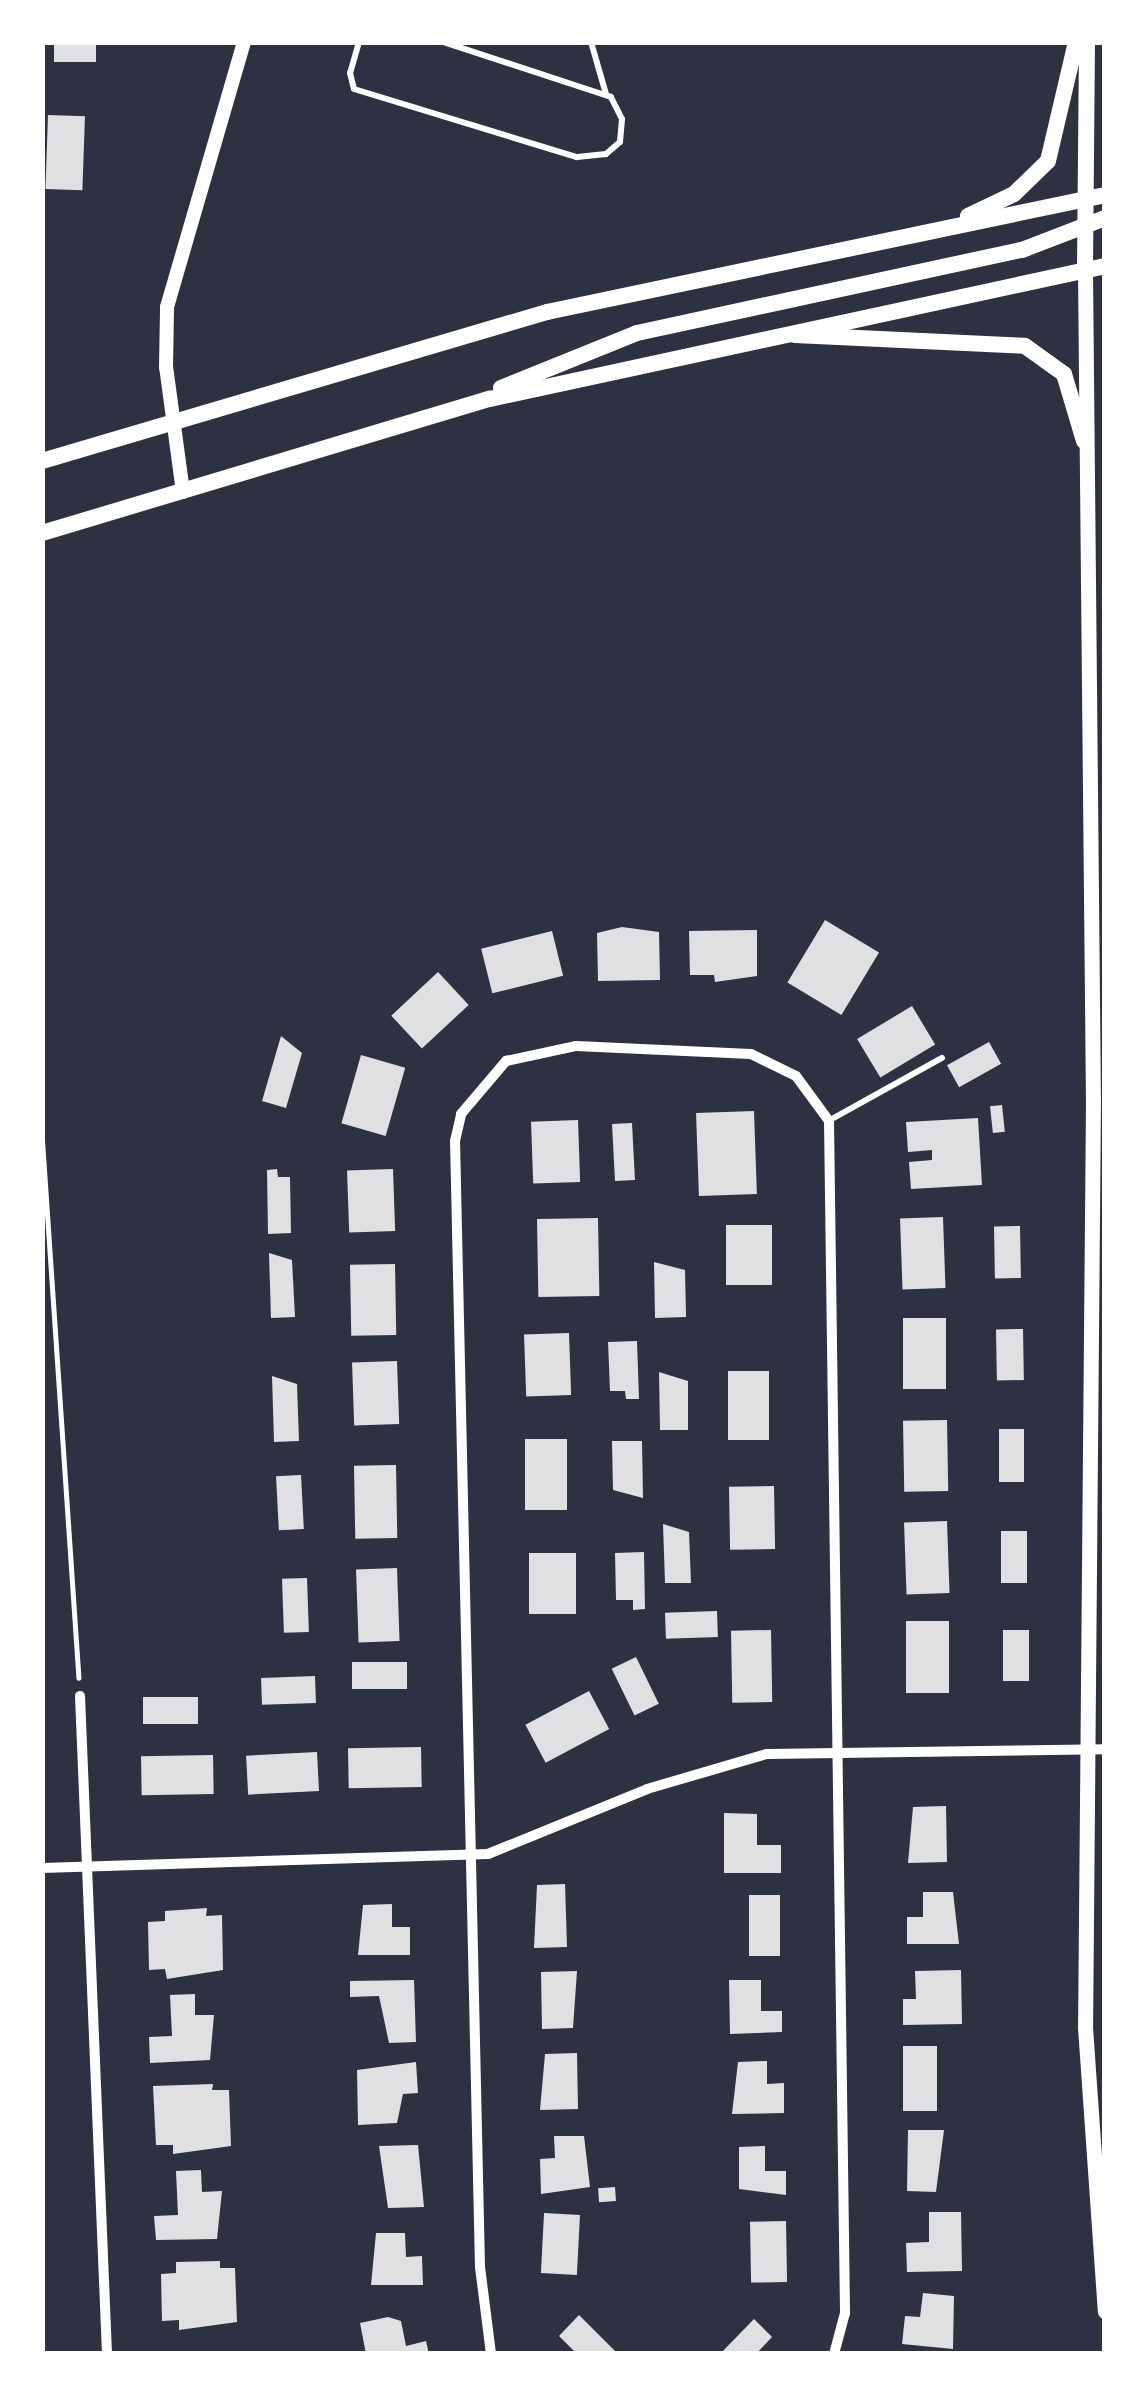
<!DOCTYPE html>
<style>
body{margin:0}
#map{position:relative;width:1147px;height:2396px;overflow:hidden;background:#2d3142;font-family:"PT Sans Narrow",sans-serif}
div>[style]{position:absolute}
.building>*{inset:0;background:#e0e0e3;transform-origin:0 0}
.path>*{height:4.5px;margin:-2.25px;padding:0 2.25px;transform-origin:2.25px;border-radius:2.25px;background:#fff}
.service>*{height:6px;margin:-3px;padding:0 3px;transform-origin:3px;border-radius:3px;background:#fff}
.minor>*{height:10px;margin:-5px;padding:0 5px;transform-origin:5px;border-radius:5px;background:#fff}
.tertiary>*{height:14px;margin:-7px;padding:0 7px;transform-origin:7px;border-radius:7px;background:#fff}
.secondary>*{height:15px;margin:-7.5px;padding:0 7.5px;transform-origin:7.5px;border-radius:7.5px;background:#fff}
.primary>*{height:16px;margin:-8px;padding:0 8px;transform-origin:8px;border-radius:8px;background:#fff}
span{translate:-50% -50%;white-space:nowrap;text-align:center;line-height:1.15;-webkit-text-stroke:9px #fff;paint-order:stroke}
.frame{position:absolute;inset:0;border:45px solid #fff;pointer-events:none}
</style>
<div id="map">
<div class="building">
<div style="left:54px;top:42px;width:42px;height:20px"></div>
<div style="left:48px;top:115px;width:37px;height:74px;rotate:2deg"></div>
<div style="left:825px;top:920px;width:63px;height:73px;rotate:31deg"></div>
<div style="clip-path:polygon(622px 927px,659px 932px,660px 980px,598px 981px,597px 933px)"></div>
<div style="clip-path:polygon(757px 930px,757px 976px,715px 982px,714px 975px,690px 975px,689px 931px)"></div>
<div style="left:552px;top:931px;width:46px;height:73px;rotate:76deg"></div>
<div style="left:438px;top:972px;width:45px;height:64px;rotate:47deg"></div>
<div style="left:912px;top:1006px;width:45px;height:64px;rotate:59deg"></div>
<div style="clip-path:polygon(281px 1036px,302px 1053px,286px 1108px,262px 1101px)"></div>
<div style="left:989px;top:1042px;width:25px;height:48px;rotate:61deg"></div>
<div style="left:361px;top:1055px;width:46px;height:71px;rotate:16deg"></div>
<div style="left:1002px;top:1105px;width:27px;height:12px;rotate:84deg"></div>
<div style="left:754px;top:1111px;width:83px;height:58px;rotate:88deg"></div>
<div style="clip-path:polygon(978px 1118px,982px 1185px,911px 1189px,909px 1162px,932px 1160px,932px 1150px,908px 1152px,906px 1122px)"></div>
<div style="left:578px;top:1120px;width:62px;height:47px;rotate:88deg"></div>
<div style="left:632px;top:1123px;width:57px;height:20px;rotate:87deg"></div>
<div style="clip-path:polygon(277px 1169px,278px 1177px,290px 1177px,291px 1233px,268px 1234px,267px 1170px)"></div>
<div style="left:393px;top:1169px;width:62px;height:46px;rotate:88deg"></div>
<div style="left:943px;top:1217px;width:71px;height:43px;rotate:88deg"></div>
<div style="left:598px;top:1218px;width:78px;height:61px;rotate:89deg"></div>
<div style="left:726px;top:1225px;width:46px;height:60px"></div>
<div style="left:1020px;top:1226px;width:52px;height:26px;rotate:89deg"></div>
<div style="clip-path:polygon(269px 1253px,292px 1260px,295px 1317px,271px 1318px)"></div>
<div style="clip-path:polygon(654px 1262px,685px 1270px,686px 1317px,655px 1318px)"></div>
<div style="left:395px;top:1264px;width:71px;height:45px;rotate:89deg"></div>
<div style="left:903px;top:1318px;width:43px;height:71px"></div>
<div style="left:1023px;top:1329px;width:51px;height:27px;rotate:89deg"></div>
<div style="left:569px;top:1333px;width:62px;height:45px;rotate:88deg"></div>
<div style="clip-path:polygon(637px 1341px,639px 1399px,626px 1399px,625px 1391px,610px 1391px,608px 1342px)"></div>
<div style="left:397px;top:1361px;width:63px;height:45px;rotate:88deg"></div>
<div style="left:728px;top:1371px;width:41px;height:69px"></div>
<div style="clip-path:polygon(659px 1372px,688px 1381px,688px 1430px,660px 1430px)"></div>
<div style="clip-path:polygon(272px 1376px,297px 1384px,299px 1441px,274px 1442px)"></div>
<div style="left:947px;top:1420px;width:71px;height:44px;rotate:89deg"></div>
<div style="left:999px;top:1429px;width:25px;height:53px"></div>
<div style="left:525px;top:1439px;width:42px;height:71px"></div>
<div style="clip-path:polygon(612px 1441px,642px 1441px,643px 1498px,613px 1490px)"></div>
<div style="left:396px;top:1465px;width:73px;height:42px;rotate:89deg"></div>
<div style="left:301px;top:1475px;width:54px;height:25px;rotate:87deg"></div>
<div style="left:774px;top:1486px;width:63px;height:45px;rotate:89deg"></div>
<div style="left:947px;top:1521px;width:72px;height:43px;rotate:88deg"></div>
<div style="clip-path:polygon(663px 1524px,689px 1532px,691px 1583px,665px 1583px)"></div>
<div style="left:1001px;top:1531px;width:26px;height:52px"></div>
<div style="clip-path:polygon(644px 1552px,645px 1609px,633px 1610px,633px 1600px,616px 1600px,615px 1553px)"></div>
<div style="left:529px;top:1553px;width:47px;height:61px"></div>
<div style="left:397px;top:1568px;width:73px;height:41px;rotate:88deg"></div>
<div style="left:307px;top:1578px;width:54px;height:25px;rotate:88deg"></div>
<div style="left:717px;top:1611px;width:26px;height:52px;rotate:88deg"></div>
<div style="left:906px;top:1621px;width:43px;height:72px"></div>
<div style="left:771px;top:1630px;width:72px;height:40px;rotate:89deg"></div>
<div style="left:1003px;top:1630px;width:26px;height:51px"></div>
<div style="left:636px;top:1657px;width:52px;height:27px;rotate:64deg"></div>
<div style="left:407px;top:1662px;width:27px;height:55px;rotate:90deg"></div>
<div style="left:315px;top:1676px;width:27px;height:54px;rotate:88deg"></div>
<div style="left:589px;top:1691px;width:43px;height:72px;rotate:62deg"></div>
<div style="left:198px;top:1697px;width:27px;height:55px;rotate:90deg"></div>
<div style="left:421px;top:1747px;width:40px;height:73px;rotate:89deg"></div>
<div style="left:317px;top:1752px;width:39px;height:71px;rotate:87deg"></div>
<div style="left:213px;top:1755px;width:39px;height:72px;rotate:89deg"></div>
<div style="clip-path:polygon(946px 1806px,947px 1862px,908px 1863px,913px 1807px)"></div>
<div style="clip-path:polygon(724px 1813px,757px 1814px,757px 1845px,781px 1845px,781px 1873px,724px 1873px)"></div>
<div style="clip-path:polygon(565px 1884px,567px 1947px,534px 1948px,537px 1885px)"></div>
<div style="clip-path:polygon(923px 1892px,953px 1892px,959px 1944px,907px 1944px,907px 1917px,923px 1917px)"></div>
<div style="left:749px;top:1895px;width:31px;height:61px"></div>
<div style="clip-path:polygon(392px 1904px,392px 1927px,410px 1927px,410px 1955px,358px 1955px,363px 1905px)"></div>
<div style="clip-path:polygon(207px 1908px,206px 1916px,222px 1915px,223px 1970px,167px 1979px,165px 1969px,149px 1970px,148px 1922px,165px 1921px,165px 1911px)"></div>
<div style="clip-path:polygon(961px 1970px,962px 2024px,903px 2025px,903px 1999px,916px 1999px,915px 1971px)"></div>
<div style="clip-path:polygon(577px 1971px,573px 2028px,542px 2029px,541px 1972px)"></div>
<div style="clip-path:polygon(414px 1980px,416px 2042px,389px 2043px,379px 1996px,350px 1997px,350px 1981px)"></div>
<div style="clip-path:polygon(729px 1980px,761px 1980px,761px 2011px,782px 2011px,782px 2032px,730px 2034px)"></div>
<div style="clip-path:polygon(195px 1994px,195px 2015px,214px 2015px,210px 2060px,150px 2063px,149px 2037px,172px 2036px,170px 1995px)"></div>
<div style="left:903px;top:2046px;width:34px;height:65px"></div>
<div style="clip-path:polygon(577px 2053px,578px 2109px,540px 2110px,545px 2054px)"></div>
<div style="clip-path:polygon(767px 2061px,767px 2084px,784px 2083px,784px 2113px,732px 2114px,738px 2062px)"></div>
<div style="clip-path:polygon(416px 2062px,418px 2093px,403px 2094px,397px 2123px,358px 2125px,357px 2070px)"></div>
<div style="clip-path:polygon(213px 2084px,212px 2090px,229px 2090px,231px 2146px,173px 2154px,173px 2145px,156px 2145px,153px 2086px)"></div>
<div style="clip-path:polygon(908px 2130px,944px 2130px,936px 2192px,907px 2191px)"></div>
<div style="clip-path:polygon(554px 2136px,584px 2136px,590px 2187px,541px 2194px,540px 2159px,555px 2158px)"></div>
<div style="clip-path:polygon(418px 2145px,424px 2207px,388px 2208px,379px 2146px)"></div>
<div style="clip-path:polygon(765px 2146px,765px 2171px,786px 2171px,786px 2195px,739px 2189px,739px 2147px)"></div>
<div style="clip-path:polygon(201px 2170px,202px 2192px,222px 2191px,217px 2239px,156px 2240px,154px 2216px,178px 2215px,176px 2171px)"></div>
<div style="left:615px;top:2187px;width:14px;height:17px;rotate:86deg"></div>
<div style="clip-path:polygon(929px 2212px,961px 2212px,962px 2271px,907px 2272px,906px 2243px,929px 2242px)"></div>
<div style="left:580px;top:2215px;width:60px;height:36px;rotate:93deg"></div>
<div style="left:786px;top:2221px;width:61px;height:36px;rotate:89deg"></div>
<div style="clip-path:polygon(376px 2233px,405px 2233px,406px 2257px,422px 2256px,423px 2285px,371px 2285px)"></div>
<div style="clip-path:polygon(220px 2261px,220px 2268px,235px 2268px,237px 2322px,179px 2330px,179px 2320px,162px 2321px,161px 2274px,176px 2273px,176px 2262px)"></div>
<div style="clip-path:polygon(923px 2293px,954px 2296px,953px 2349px,902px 2344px,905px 2316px,920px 2317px)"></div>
<div style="clip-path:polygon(579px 2315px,618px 2354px,577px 2354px,559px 2336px)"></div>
<div style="clip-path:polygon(388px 2317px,401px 2321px,406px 2346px,426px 2341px,429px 2354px,366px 2354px,360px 2323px)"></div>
<div style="clip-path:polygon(754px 2319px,772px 2337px,756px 2354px,720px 2354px)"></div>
</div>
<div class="path">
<div style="left:42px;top:1133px;width:546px;rotate:86.12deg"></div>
</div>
<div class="service">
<div style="left:359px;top:42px;width:32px;rotate:106deg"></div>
<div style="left:350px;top:73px;width:16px;rotate:76deg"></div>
<div style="left:354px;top:89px;width:233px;rotate:17deg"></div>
<div style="left:577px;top:157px;width:29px;rotate:-6deg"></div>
<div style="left:606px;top:154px;width:18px;rotate:-41deg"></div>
<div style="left:620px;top:142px;width:23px;rotate:-85deg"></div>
<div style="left:622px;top:119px;width:25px;rotate:-117deg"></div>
<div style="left:611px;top:97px;width:176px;rotate:-161.8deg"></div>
<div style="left:591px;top:42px;width:54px;rotate:73.9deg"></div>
<div style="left:830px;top:1120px;width:128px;rotate:-29deg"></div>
</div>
<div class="minor">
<div style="left:80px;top:1696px;width:659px;rotate:87.65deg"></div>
<div style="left:42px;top:1868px;width:446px;rotate:-1.8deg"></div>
<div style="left:488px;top:1854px;width:172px;rotate:-22.2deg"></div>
<div style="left:647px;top:1789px;width:125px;rotate:-16.3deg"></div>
<div style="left:767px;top:1754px;width:338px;rotate:-0.8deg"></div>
<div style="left:491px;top:2354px;width:88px;rotate:-97.2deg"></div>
<div style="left:480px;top:2267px;width:1126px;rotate:-91.27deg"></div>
<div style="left:455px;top:1141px;width:28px;rotate:-77deg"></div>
<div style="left:461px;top:1114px;width:70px;rotate:-49.7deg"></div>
<div style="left:506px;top:1061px;width:72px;rotate:-12.1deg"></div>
<div style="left:576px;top:1046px;width:175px;rotate:2.6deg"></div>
<div style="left:751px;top:1054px;width:50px;rotate:26.1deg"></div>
<div style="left:796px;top:1076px;width:56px;rotate:53.7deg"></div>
<div style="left:829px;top:1121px;width:1192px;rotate:89.23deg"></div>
<div style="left:845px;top:2313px;width:42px;rotate:105deg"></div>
</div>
<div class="tertiary">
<div style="left:183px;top:492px;width:126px;rotate:-97.7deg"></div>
<div style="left:166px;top:367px;width:60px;rotate:-89deg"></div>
<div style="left:167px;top:307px;width:276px;rotate:-73.8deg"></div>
</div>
<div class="secondary">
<div style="left:1085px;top:270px;width:831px;rotate:89.45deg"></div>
<div style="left:1093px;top:1101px;width:926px;rotate:90.49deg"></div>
<div style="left:1085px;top:2027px;width:285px;rotate:86deg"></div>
</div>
<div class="primary">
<div style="left:968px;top:216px;width:51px;rotate:-25.6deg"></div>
<div style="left:1014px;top:194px;width:47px;rotate:-44.1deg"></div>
<div style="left:1048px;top:161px;width:122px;rotate:-76.8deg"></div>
<div style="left:1085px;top:270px;width:228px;rotate:-89.5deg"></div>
<div style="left:795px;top:335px;width:230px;rotate:2.7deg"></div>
<div style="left:1025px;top:346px;width:48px;rotate:35.7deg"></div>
<div style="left:1064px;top:374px;width:70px;rotate:73.4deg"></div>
<div style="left:501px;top:388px;width:147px;rotate:-22deg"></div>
<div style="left:637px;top:333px;width:394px;rotate:-12.2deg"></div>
<div style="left:1022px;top:250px;width:89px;rotate:-21.1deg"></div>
<div style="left:42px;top:461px;width:527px;rotate:-16.44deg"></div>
<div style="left:547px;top:312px;width:570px;rotate:-11.84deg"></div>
<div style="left:42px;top:533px;width:468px;rotate:-16.7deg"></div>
<div style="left:490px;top:399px;width:629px;rotate:-12.2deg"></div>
</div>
<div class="frame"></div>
</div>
